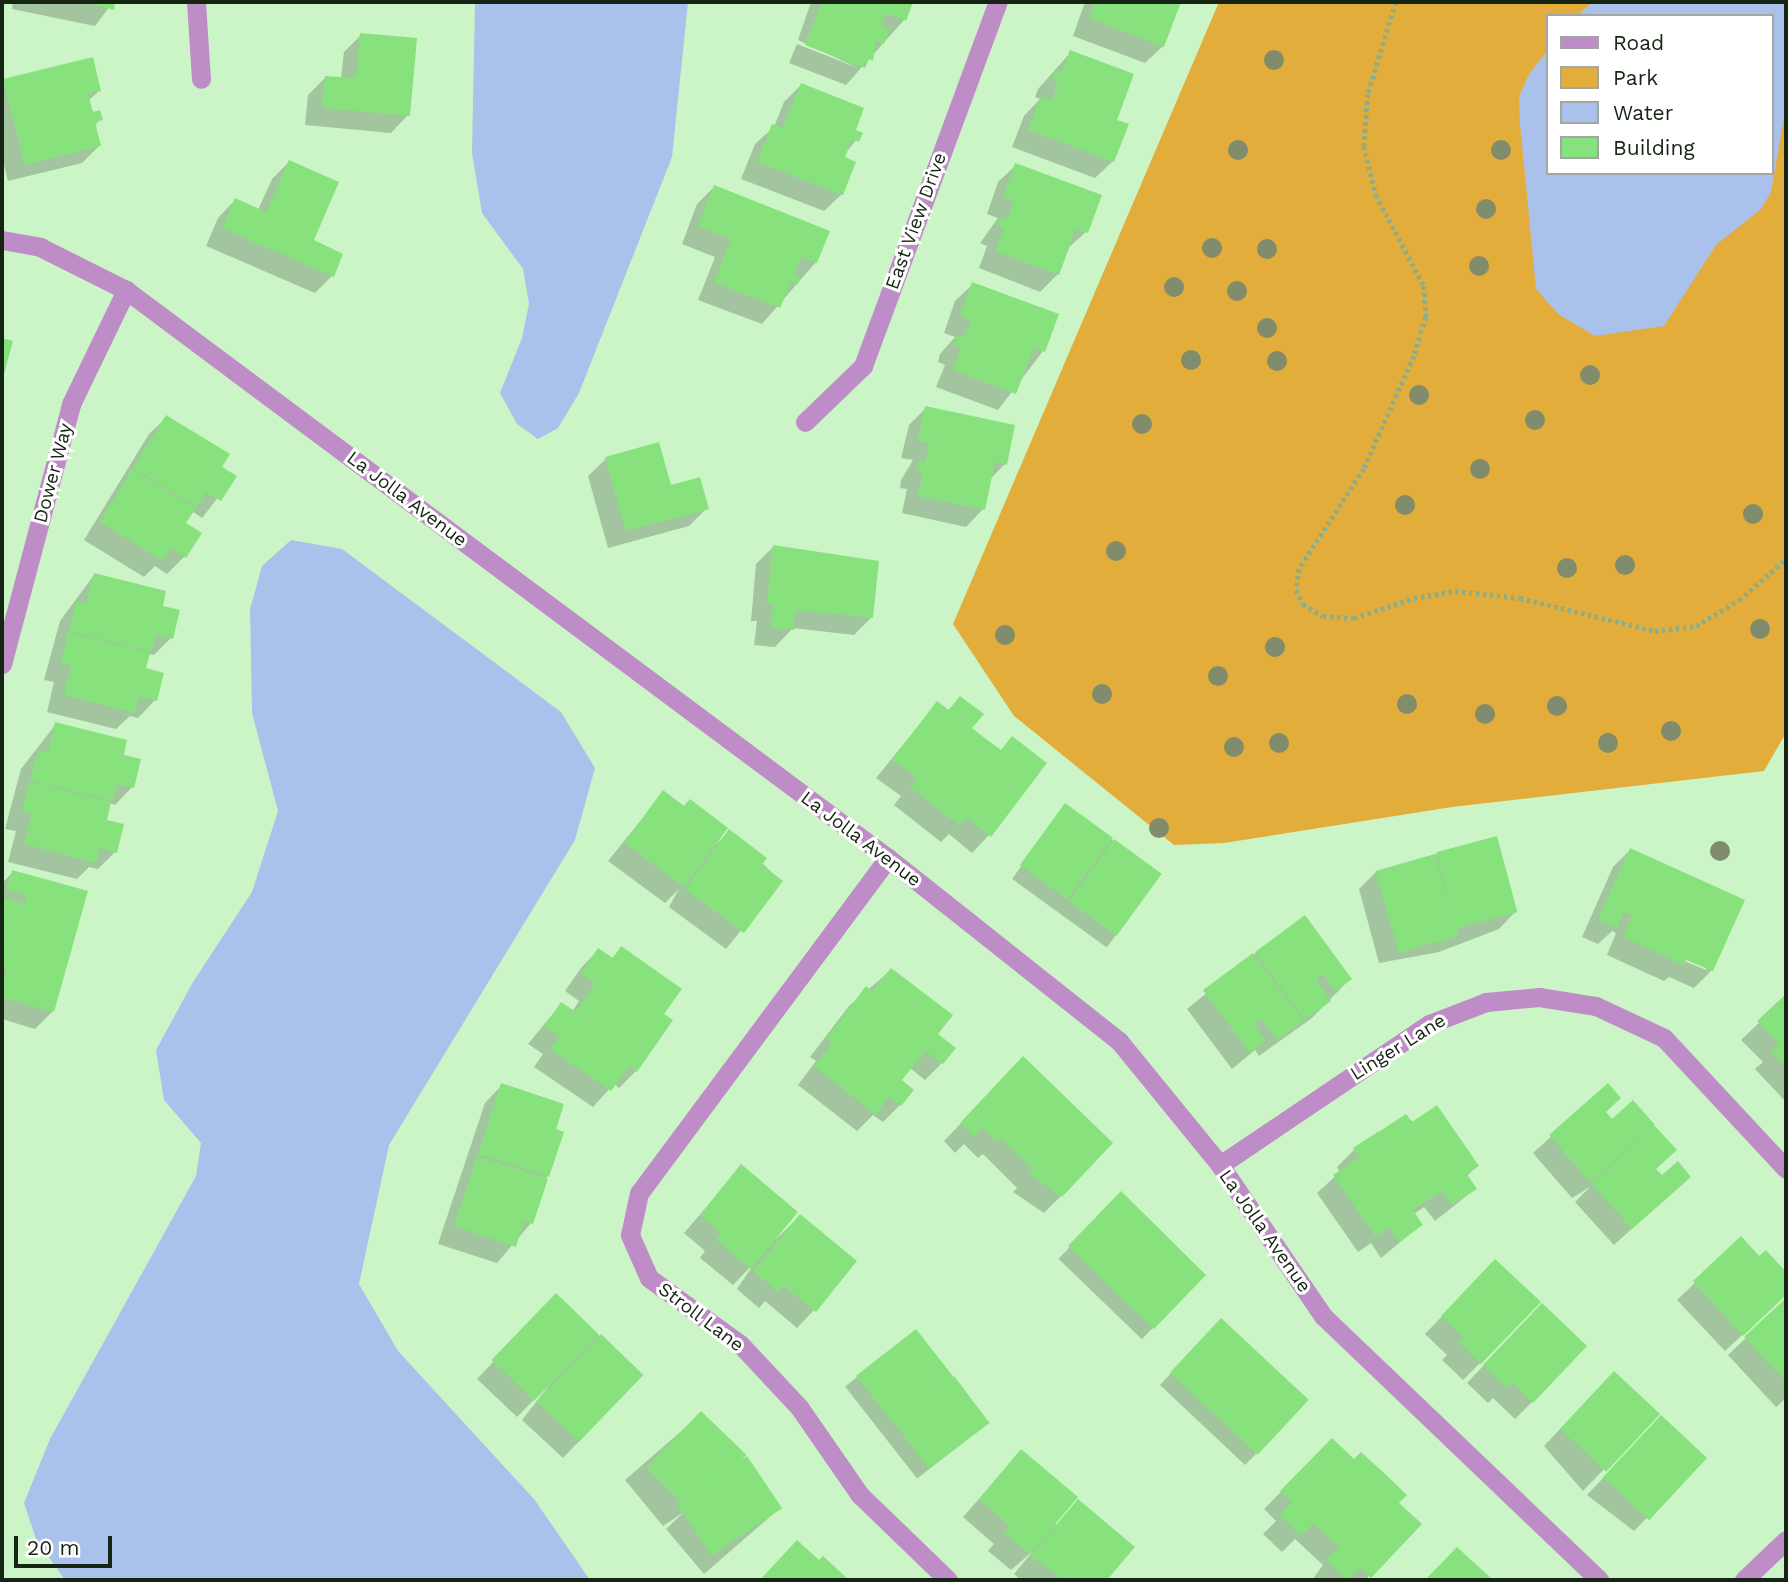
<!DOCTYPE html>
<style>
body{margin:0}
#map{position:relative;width:1788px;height:1582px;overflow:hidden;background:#cbf5c6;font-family:"Work Sans",sans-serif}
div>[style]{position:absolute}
.green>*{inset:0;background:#e3ad3c}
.water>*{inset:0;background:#aac1eb}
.shadow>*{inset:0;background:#0003;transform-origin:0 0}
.building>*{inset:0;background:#87e27e;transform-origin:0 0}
.path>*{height:4.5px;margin-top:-2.25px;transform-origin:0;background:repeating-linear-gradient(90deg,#8cad88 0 3.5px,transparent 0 7px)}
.minor>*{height:19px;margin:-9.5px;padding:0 9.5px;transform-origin:9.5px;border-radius:9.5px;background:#be8cc6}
.trees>*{width:20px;height:20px;margin:-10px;border-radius:50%;background:#808c6c}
span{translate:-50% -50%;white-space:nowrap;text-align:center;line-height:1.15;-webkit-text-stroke:6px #fff;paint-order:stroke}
.street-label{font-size:19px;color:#152413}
.frame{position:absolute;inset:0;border:4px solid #152413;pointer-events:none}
.legend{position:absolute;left:1546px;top:14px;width:228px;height:161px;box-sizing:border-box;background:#fff;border:2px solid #a1a7a1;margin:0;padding:9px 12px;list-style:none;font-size:21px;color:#152413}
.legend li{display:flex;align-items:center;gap:14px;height:35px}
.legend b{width:35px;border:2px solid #a1a7a1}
.scale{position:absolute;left:14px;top:1536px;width:98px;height:32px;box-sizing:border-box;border:4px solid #152413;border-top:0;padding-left:9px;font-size:21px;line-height:24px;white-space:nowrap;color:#152413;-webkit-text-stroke:5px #fff;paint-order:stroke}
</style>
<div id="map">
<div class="green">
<div style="clip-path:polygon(evenodd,1219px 2px,1786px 2px,1786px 733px,1764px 771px,1452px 807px,1224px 843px,1174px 845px,1014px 716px,953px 624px,1219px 2px,1548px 16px,1772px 16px,1772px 173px,1548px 173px,1548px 16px)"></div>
</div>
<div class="water">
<div style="clip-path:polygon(475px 2px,688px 2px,672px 157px,579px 393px,558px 428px,538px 439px,517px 424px,500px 393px,522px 338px,529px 304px,523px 269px,482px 213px,472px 153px)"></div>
<div style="clip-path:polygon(1592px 2px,1786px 2px,1786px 106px,1771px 192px,1761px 209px,1716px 245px,1664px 326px,1595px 336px,1558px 314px,1536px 289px,1520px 124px,1519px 97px,1529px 74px,1548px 50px,1548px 173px,1772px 173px,1772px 16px,1577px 16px)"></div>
<div style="clip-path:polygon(291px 540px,342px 549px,561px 712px,595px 768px,575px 840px,389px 1145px,359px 1284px,398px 1351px,534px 1499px,590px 1580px,65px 1580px,36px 1539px,24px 1503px,50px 1439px,196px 1176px,201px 1143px,164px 1100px,156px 1050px,193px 982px,252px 892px,278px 811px,252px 713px,250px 609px,262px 566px)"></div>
</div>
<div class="shadow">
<div style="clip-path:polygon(13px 2px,113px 2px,95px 26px,12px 9px)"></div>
<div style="clip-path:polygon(811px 2px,912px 2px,904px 20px,846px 85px,789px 63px,797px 44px,858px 68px,798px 40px)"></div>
<div style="clip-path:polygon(1085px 2px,1179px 2px,1163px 46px,1145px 63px,1073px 36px)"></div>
<div style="clip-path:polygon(361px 35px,408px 115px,391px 133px,305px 125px,308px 95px,326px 77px,341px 79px,344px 52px)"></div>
<div style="clip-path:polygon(1071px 52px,1115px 121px,1113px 161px,1095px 178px,1012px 147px,1024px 116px,1040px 99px,1035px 97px,1038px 89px)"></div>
<div style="clip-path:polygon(4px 80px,99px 91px,88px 101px,92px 114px,101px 119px,94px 126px,99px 146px,82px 163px,8px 181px,2px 157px)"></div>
<div style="clip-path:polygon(801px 85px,861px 134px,844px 155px,842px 194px,824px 211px,741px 179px,755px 144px,774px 127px,784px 102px)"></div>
<div style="clip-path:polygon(289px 162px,312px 241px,332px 276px,315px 293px,206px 246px,218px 218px,235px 200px,258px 210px,272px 179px)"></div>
<div style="clip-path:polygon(1016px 165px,1086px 232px,1067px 249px,1058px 274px,1040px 292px,979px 268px,987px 246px,980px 243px,998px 218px,987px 214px,998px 182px)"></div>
<div style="clip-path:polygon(714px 187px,816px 262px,762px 324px,698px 300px,715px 257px,682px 244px,697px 204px)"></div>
<div style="clip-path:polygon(973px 284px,1043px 351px,998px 410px,936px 387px,945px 365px,938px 362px,940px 354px,955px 337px,944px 333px,955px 301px)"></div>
<div style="clip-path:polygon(926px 408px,1005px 464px,990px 479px,983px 509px,966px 527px,902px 513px,907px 489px,900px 488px,901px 480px,913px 460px,901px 458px,909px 425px)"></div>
<div style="clip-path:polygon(167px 417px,234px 477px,202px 518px,192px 511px,184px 523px,184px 557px,167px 574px,155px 566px,144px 577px,84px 540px,149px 434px)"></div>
<div style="clip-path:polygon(606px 459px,670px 487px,707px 508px,689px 526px,608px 548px,588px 476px)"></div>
<div style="clip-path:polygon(774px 546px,877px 562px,872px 617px,854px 635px,793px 628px,775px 647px,754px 645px,757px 621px,751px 621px,756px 564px)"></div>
<div style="clip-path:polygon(94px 575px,161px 607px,171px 638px,154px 655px,148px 654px,144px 669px,155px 700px,138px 718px,130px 716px,116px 729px,47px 712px,54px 682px,44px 680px,60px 621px)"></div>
<div style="clip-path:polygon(960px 698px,970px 728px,1000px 751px,1012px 739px,989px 835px,972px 853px,949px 834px,941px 842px,894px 805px,901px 796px,876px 778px,937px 703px,947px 711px)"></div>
<div style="clip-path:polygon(56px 724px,122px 756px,132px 787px,115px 805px,109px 803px,105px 821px,115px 852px,98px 869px,89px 867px,77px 879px,8px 862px,16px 831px,5px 829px,21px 769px)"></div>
<div style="clip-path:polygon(663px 793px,714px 846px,729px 832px,781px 881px,726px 949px,669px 907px,679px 889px,665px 903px,608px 861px)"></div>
<div style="left:1065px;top:806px;width:117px;height:90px;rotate:36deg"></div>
<div style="clip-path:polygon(evenodd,1630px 850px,1743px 901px,1712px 970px,1694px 988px,1669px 977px,1664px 981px,1607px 955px,1616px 933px,1612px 931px,1598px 944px,1582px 937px,1613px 867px,1630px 850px,1679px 955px,1706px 967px,1706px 970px,1677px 958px,1679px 955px)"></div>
<div style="clip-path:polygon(1437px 854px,1516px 911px,1499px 929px,1439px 952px,1379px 963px,1359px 889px,1376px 872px)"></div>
<div style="clip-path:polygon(13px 872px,86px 892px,52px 1012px,35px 1029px,2px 1019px,2px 883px)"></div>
<div style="clip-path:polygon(621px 949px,662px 1015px,636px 1071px,619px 1088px,614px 1084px,593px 1107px,534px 1067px,543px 1054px,528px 1044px,561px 1004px,572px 1012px,579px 1001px,565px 991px,581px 968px,598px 950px,611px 959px)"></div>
<div style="clip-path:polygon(1256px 953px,1350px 979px,1312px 1018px,1259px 1056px,1255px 1050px,1232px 1069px,1187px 1009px)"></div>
<div style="clip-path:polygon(891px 970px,936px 1035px,942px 1063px,925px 1080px,910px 1068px,900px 1081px,900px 1105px,883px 1122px,873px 1115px,857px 1131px,798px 1085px,816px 1061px,810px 1057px,849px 1006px)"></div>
<div style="clip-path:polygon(1786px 997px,1786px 1102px,1755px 1069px,1763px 1062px,1741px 1040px)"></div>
<div style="clip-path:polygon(1006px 1076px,1061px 1196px,1044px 1213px,1013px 1192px,1017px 1188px,983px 1154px,978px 1158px,964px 1144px,955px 1153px,944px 1141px)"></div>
<div style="clip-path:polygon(502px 1085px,547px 1176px,531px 1223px,497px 1263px,438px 1244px,485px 1103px)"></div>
<div style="clip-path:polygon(1608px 1085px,1604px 1113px,1612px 1121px,1632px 1103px,1675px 1150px,1655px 1170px,1674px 1190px,1614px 1245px,1575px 1202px,1590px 1187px,1572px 1198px,1533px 1153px)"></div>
<div style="clip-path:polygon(1405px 1116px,1477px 1166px,1466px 1177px,1475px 1189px,1435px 1221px,1424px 1207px,1414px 1214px,1421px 1225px,1381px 1258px,1371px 1243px,1358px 1252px,1317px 1193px,1340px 1172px,1337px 1167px,1354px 1150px)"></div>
<div style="clip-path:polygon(741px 1167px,776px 1239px,800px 1216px,814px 1310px,797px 1328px,765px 1301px,759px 1308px,737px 1289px,756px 1261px,733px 1285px,700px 1258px,705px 1251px,684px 1233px)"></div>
<div style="left:1121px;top:1194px;width:116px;height:90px;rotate:44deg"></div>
<div style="clip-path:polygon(1741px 1239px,1759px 1259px,1765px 1253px,1786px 1275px,1786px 1294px,1725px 1351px,1677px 1300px)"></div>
<div style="clip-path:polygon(1478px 1279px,1480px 1363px,1463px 1380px,1442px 1360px,1447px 1355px,1425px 1334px)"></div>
<div style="clip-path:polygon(556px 1296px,642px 1375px,563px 1458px,522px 1420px,554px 1379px,517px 1417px,477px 1379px)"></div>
<div style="clip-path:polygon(1786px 1300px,1786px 1398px,1776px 1407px,1728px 1355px)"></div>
<div style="clip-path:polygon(1525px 1322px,1532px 1402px,1515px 1419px,1493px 1398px,1488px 1403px,1467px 1383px)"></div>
<div style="left:916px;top:1331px;width:117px;height:90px;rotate:52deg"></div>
<div style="clip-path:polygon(1210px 1331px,1256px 1454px,1245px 1465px,1160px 1385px)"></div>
<div style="clip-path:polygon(1597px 1390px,1657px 1414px,1583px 1491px,1544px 1446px)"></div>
<div style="clip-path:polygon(701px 1414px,743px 1455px,726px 1473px,780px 1508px,704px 1574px,666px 1529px,684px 1512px,663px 1526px,625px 1480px)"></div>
<div style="clip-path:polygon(1644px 1435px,1704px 1459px,1634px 1531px,1587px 1495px)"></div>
<div style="clip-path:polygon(1332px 1440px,1419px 1524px,1365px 1580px,1312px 1580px,1323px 1565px,1295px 1539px,1282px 1552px,1263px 1534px,1276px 1521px,1264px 1509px)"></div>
<div style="clip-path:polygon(1021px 1451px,1056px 1525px,1078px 1502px,1133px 1548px,1105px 1580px,1021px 1580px,1014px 1574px,1033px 1551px,1011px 1570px,988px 1551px,994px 1544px,963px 1517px)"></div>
</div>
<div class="building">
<div style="clip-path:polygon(82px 2px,115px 2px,114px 10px)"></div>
<div style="clip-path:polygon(822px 2px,913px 2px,906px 21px,886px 13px,881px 26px,890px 29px,884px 44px,876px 41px,873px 61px,869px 59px,865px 68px,805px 45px)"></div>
<div style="clip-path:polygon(1095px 2px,1181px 2px,1164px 47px,1089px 18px)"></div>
<div style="clip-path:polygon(360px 33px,417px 38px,410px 116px,322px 108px,325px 76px,356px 78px)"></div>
<div style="clip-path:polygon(1070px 50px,1134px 74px,1117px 120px,1129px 124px,1114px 162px,1028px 130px,1041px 96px,1052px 100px,1058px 82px,1052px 80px,1055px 70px,1062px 73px)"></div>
<div style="clip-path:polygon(93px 57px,101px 91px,88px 94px,93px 112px,100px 110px,103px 120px,95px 122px,101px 146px,25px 165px,3px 79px)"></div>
<div style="clip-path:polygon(801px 83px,864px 108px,856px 130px,863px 133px,859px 142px,852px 139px,845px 157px,856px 162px,843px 195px,757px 162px,772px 124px,783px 128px)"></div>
<div style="clip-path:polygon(289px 160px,339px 182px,314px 240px,343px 254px,334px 277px,222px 228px,235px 198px,266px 212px)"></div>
<div style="clip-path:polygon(1015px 163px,1102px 195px,1088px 233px,1076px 229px,1059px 275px,995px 251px,1004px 228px,997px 226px,1000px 216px,1007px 219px,1014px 201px,1003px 197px)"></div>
<div style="clip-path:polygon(714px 185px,830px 231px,817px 263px,801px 257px,794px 274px,801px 276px,798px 284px,791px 282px,780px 308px,714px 282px,731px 239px,698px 226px)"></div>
<div style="clip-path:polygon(972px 282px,1059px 314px,1045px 352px,1034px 348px,1016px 394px,953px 370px,961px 347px,954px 345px,957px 335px,965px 338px,971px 320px,960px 316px)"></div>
<div style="clip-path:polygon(2px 338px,13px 341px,3px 378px,2px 378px)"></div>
<div style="clip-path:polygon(925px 406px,1015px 425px,1007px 465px,995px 462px,985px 510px,918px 496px,923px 472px,916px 471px,918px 461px,925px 462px,929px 443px,918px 441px)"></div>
<div style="clip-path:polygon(166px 415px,230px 454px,222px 467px,237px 476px,221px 501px,206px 492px,197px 507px,133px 468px)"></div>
<div style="clip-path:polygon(659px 442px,671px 485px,700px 477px,709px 509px,626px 531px,605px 457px)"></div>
<div style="clip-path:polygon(132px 469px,196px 508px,186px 523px,202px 533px,186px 558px,171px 548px,163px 561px,100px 522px)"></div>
<div style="clip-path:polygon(773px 545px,879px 561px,873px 618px,796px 610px,794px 630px,771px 628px,773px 604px,767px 604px)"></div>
<div style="clip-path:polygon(94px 573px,166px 591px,163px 606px,180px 610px,173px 639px,156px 634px,151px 652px,69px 631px,76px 601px,86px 604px)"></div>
<div style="clip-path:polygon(68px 632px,150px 653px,146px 668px,164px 673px,157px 701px,139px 697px,135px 713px,64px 695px,71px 665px,61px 663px)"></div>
<div style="clip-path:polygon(960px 696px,984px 714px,972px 728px,986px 739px,1001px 750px,1012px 736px,1047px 763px,991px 837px,966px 817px,960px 826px,910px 787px,917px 778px,892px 760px,937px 701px,949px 710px)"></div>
<div style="clip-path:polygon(55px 722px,127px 740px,124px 755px,141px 759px,134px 788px,117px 784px,112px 801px,30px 780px,38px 750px,48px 752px)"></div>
<div style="clip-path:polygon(29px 781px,111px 802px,107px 820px,124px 824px,117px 853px,99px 848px,96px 863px,24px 844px,32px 814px,22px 812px)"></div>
<div style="clip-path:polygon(663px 790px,684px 806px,690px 799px,728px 828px,684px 887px,624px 843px)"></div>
<div style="left:1065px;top:803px;width:59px;height:77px;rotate:36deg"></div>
<div style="clip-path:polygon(729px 829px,767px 858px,762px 865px,783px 881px,744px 933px,685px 889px)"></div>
<div style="left:1497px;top:836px;width:79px;height:63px;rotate:75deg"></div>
<div style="left:1114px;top:839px;width:59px;height:77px;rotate:36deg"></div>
<div style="clip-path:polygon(1630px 848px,1745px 900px,1713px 971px,1686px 960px,1683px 965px,1623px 937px,1632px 915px,1624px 912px,1617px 928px,1598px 920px)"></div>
<div style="left:1435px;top:854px;width:85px;height:62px;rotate:74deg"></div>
<div style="clip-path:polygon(12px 870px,88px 891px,54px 1012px,2px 998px,6px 968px,2px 966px,2px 933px,9px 934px,2px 931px,2px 897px,24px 904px,26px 895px,6px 890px)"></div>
<div style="clip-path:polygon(1305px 915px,1352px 979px,1335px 991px,1323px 974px,1316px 980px,1331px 1001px,1305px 1020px,1255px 952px)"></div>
<div style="clip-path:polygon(621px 946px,682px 989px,664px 1014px,673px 1020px,637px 1072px,629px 1066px,611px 1091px,550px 1049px,559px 1036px,544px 1027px,561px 1002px,576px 1012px,586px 997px,595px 983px,581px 973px,598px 948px,613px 958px)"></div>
<div style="clip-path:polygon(1253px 953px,1304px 1021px,1277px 1040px,1261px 1019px,1254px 1024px,1266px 1041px,1250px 1053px,1203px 990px)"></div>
<div style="clip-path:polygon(891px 968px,953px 1015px,938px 1034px,956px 1048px,943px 1064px,926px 1051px,915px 1065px,900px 1053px,914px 1065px,902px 1080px,914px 1090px,901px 1106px,889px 1097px,876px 1115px,814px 1066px,832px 1043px,826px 1039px,866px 986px,872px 991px)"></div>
<div style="clip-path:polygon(1786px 994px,1786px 1067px,1771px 1051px,1779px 1044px,1757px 1021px)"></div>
<div style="clip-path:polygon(1023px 1056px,1113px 1143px,1062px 1197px,1029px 1174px,1033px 1169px,1001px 1138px,997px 1142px,982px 1128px,974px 1137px,960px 1123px)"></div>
<div style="clip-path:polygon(501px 1083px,564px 1104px,556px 1129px,564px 1132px,549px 1177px,478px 1154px)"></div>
<div style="clip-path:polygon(1608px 1083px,1621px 1098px,1606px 1112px,1612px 1119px,1633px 1100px,1655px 1125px,1590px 1182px,1549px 1135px)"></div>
<div style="clip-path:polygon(1437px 1105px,1479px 1166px,1467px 1174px,1477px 1189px,1452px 1205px,1442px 1191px,1413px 1210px,1423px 1225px,1399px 1242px,1389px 1227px,1375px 1236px,1333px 1175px,1359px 1157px,1353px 1148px,1379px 1131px,1396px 1156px,1380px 1131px,1406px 1114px,1412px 1122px)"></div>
<div style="clip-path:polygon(1655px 1126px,1677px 1150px,1656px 1169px,1662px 1175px,1678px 1161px,1691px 1177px,1632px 1229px,1591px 1183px)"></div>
<div style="clip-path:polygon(477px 1156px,548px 1179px,533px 1224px,524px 1221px,516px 1247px,454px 1226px)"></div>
<div style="clip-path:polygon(741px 1164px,798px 1212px,751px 1269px,716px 1240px,721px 1233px,700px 1215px)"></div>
<div style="clip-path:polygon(1121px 1191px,1206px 1275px,1154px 1329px,1111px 1288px,1116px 1281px,1110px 1287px,1068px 1246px)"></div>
<div style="clip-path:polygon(800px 1214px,857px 1261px,816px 1312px,783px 1285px,778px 1292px,753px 1271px)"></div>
<div style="clip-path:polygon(1741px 1236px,1759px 1256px,1766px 1250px,1786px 1272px,1786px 1295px,1743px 1336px,1693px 1281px)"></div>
<div style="clip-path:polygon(1495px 1259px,1541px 1302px,1481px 1364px,1458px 1342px,1463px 1337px,1441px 1316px)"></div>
<div style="left:556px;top:1293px;width:59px;height:93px;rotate:44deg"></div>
<div style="clip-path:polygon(1786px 1298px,1786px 1382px,1744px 1337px)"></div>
<div style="clip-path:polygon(1542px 1303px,1587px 1346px,1533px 1403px,1512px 1382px,1506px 1387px,1483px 1365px)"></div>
<div style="left:1221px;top:1318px;width:120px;height:75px;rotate:43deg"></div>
<div style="left:916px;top:1329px;width:60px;height:76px;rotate:52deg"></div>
<div style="left:601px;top:1334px;width:59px;height:93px;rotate:44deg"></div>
<div style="left:1614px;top:1371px;width:63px;height:79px;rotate:43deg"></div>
<div style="left:954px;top:1376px;width:59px;height:76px;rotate:53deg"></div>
<div style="left:701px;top:1411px;width:63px;height:79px;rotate:44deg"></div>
<div style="left:1661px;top:1415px;width:63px;height:85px;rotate:43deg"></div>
<div style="clip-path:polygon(1332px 1438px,1354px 1459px,1361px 1452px,1385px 1474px,1407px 1495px,1399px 1503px,1422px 1524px,1371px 1578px,1360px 1568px,1347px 1580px,1326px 1560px,1339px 1547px,1313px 1523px,1301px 1536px,1279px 1515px,1292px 1502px,1280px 1491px)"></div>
<div style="clip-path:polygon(1021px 1449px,1078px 1497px,1030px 1554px,1004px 1533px,1010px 1526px,979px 1499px)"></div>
<div style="left:747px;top:1456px;width:63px;height:85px;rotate:56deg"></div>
<div style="clip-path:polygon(1078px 1499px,1135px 1547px,1107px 1580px,1064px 1580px,1030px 1556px)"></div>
<div style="clip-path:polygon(797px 1540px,819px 1560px,823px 1556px,849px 1580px,760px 1580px)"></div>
<div style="clip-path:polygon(1457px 1547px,1493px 1580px,1425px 1580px)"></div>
</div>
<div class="path">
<div style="left:1396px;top:2px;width:96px;rotate:106.9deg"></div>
<div style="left:1368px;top:94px;width:52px;rotate:94.4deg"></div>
<div style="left:1364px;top:146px;width:50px;rotate:76.2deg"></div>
<div style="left:1376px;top:195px;width:103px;rotate:62.2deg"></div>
<div style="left:1424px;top:286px;width:31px;rotate:86deg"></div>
<div style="left:1426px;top:317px;width:41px;rotate:107.1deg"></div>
<div style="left:1414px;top:356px;width:124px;rotate:113.9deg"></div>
<div style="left:1364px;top:469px;width:119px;rotate:123deg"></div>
<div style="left:1299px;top:569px;width:21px;rotate:98deg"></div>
<div style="left:1296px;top:590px;width:16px;rotate:63deg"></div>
<div style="left:1303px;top:604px;width:23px;rotate:31deg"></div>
<div style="left:1323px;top:616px;width:31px;rotate:4deg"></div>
<div style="left:1354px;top:618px;width:63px;rotate:-18.4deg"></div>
<div style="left:1414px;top:598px;width:42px;rotate:-9.7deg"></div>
<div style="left:1455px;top:591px;width:65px;rotate:6.1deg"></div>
<div style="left:1520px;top:598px;width:139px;rotate:13.7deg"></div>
<div style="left:1655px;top:631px;width:41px;rotate:-7deg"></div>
<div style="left:1696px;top:626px;width:50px;rotate:-31.2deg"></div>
<div style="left:1739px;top:600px;width:62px;rotate:-41.1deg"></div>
</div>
<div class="minor">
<div style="left:196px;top:2px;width:77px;rotate:86.3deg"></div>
<div style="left:2px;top:240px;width:39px;rotate:10deg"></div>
<div style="left:40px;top:247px;width:96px;rotate:26.6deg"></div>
<div style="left:126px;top:290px;width:950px;rotate:36.7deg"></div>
<div style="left:888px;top:858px;width:295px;rotate:38.4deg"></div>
<div style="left:1119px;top:1041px;width:160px;rotate:50.8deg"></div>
<div style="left:1220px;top:1165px;width:183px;rotate:55.7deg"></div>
<div style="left:1323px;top:1316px;width:382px;rotate:43.7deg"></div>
<div style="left:805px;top:422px;width:81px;rotate:-44deg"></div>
<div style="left:863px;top:366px;width:388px;rotate:-69.7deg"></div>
<div style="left:2px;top:664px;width:269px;rotate:-75.1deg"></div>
<div style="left:71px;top:404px;width:127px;rotate:-64.2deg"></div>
<div style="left:888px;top:858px;width:417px;rotate:126.6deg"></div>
<div style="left:639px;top:1193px;width:43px;rotate:102.1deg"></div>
<div style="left:630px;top:1235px;width:47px;rotate:66.2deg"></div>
<div style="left:649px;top:1278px;width:112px;rotate:36deg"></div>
<div style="left:740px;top:1344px;width:86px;rotate:46.9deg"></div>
<div style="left:799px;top:1407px;width:107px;rotate:55.3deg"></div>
<div style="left:860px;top:1495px;width:122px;rotate:44deg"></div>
<div style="left:1220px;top:1165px;width:252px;rotate:-34deg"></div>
<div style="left:1429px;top:1024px;width:61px;rotate:-21.1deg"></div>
<div style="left:1486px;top:1002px;width:53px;rotate:-5.4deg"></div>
<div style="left:1539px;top:997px;width:58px;rotate:9deg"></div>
<div style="left:1596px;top:1006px;width:75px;rotate:25.2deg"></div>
<div style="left:1664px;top:1038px;width:179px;rotate:47deg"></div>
<div style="left:1744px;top:1580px;width:58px;rotate:-43.6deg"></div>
</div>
<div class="trees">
<div style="left:1274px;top:60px"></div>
<div style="left:1238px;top:150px"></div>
<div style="left:1501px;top:150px"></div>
<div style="left:1486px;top:209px"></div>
<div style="left:1212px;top:248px"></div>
<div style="left:1267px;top:249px"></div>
<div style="left:1479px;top:266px"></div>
<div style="left:1174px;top:287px"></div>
<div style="left:1237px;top:291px"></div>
<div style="left:1267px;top:328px"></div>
<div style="left:1191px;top:360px"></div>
<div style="left:1277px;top:361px"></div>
<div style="left:1590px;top:375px"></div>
<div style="left:1419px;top:395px"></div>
<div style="left:1535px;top:420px"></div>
<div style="left:1142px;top:424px"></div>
<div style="left:1480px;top:469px"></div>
<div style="left:1405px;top:505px"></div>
<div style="left:1753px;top:514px"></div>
<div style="left:1116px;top:551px"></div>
<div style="left:1625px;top:565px"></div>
<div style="left:1567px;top:568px"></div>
<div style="left:1760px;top:629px"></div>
<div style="left:1005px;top:635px"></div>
<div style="left:1275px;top:647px"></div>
<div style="left:1218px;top:676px"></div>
<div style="left:1102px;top:694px"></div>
<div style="left:1407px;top:704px"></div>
<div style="left:1557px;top:706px"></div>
<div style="left:1485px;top:714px"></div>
<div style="left:1671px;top:731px"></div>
<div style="left:1279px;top:743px"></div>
<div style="left:1608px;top:743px"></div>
<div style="left:1234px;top:747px"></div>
<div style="left:1159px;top:828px"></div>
<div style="left:1720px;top:851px"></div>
</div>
<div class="street-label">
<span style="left:916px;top:221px;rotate:-70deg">East View Drive</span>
<span style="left:53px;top:473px;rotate:-75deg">Dower Way</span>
<span style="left:407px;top:499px;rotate:37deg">La Jolla Avenue</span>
<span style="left:861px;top:839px;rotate:37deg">La Jolla Avenue</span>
<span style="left:1398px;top:1047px;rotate:-32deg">Linger Lane</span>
<span style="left:1265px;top:1231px;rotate:55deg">La Jolla Avenue</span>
<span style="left:701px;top:1317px;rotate:37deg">Stroll Lane</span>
</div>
<div class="frame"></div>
<ul class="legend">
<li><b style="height:9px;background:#be8cc6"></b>Road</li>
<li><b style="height:19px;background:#e3ad3c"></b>Park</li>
<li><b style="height:19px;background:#aac1eb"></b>Water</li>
<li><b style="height:19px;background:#87e27e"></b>Building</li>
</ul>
<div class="scale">20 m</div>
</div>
